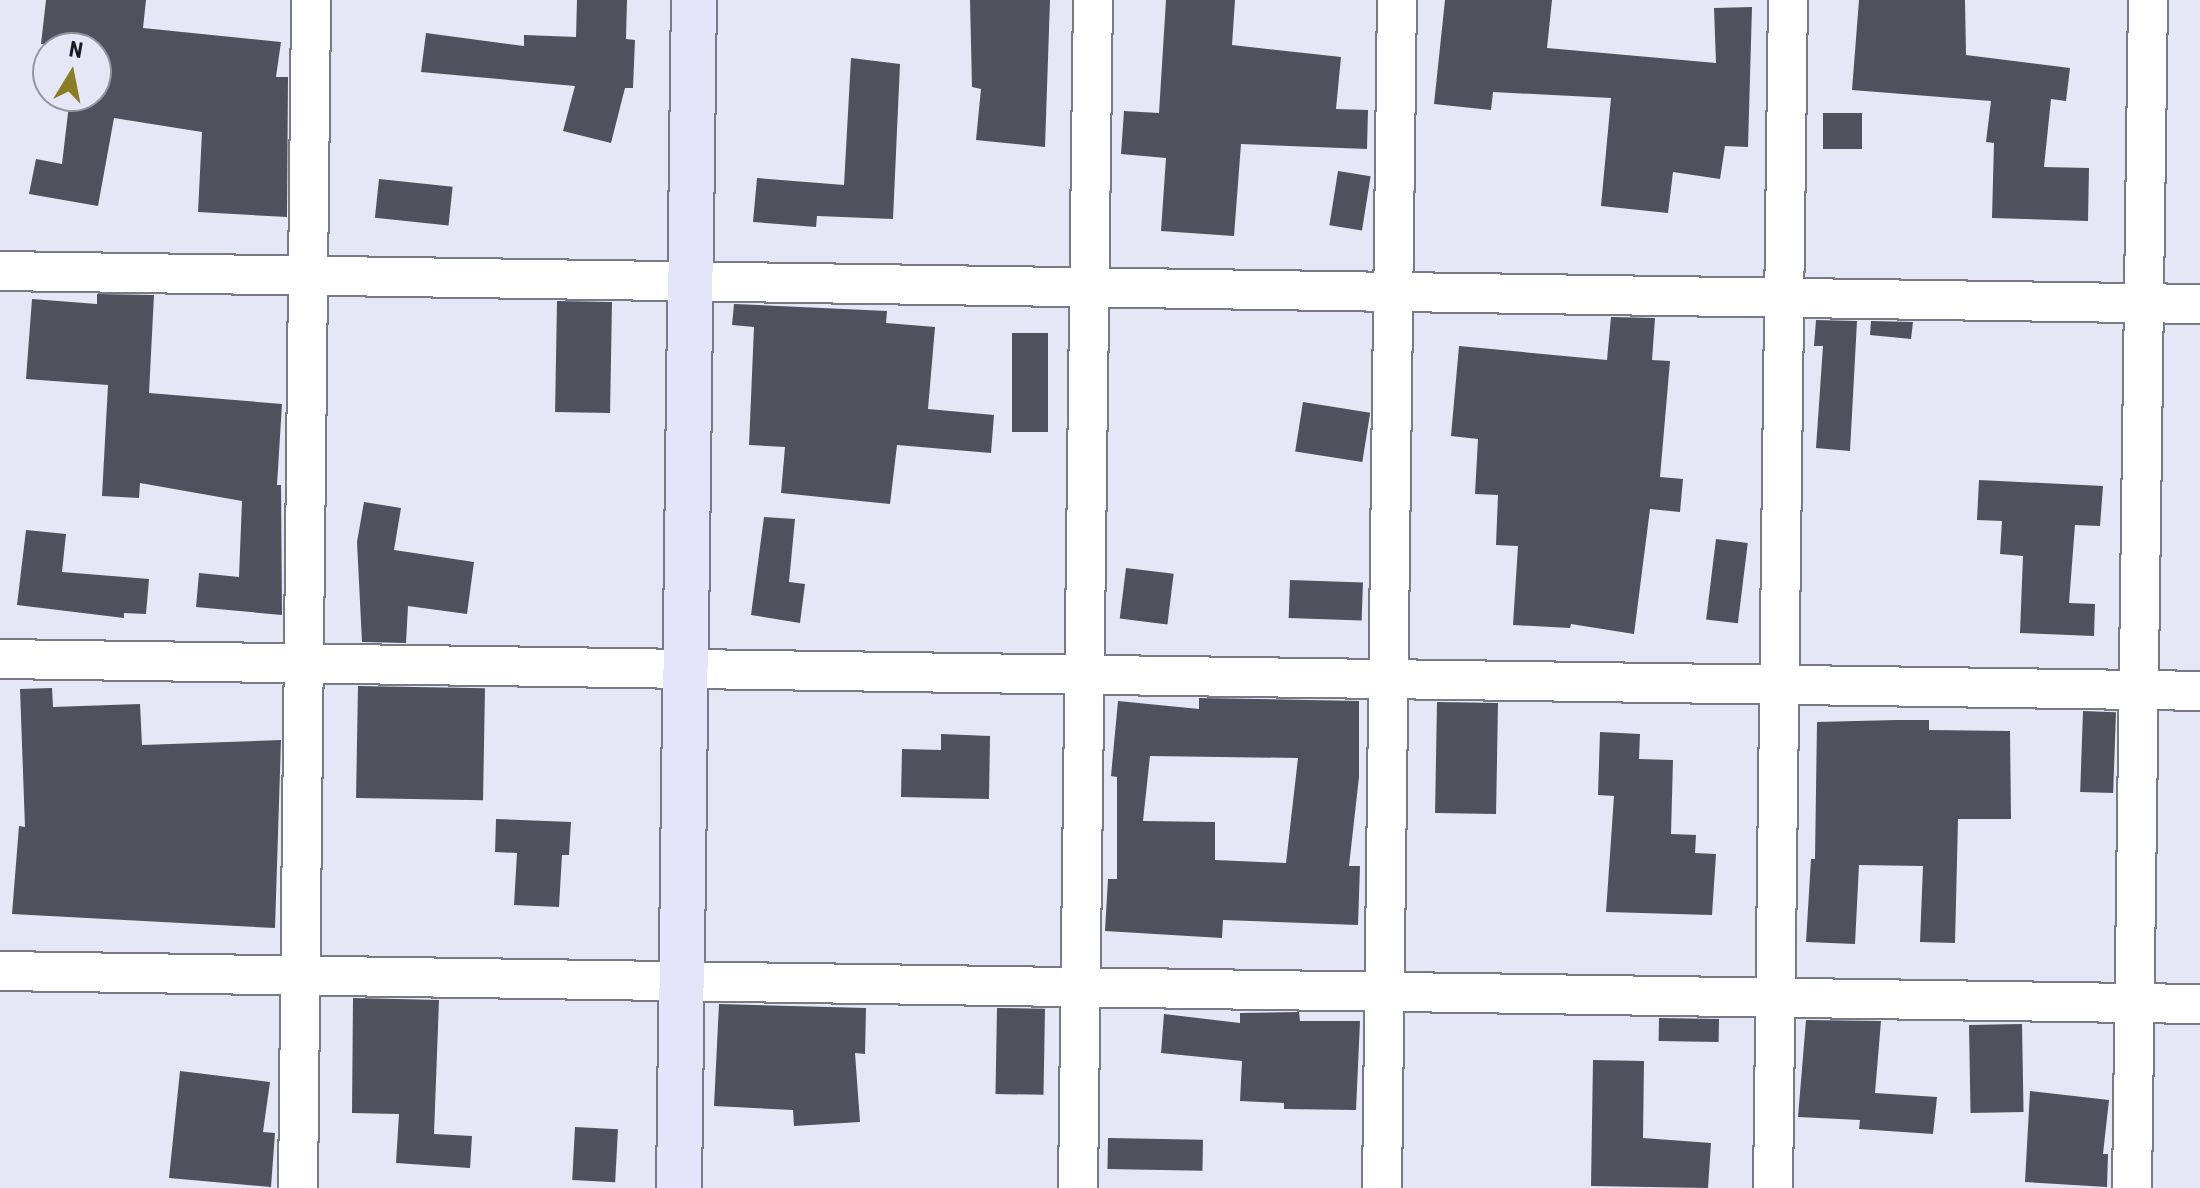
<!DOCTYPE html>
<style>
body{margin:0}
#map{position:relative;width:2200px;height:1188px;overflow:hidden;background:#e6e7f6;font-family:"Roboto Condensed",sans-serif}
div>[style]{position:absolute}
.building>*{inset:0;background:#50515d;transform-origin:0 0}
.roads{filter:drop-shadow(2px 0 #797a87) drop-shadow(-2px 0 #797a87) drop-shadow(0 2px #797a87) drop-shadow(0 -2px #797a87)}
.minor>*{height:38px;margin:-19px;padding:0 19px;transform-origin:19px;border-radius:19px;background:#fff}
.secondary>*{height:44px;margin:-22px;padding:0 22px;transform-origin:22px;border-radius:22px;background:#e4e5fa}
span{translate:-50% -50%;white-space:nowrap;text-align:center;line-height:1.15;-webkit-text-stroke:8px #e6e7f6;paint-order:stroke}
.north{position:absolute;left:32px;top:32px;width:80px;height:80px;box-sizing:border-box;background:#e6e7f6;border:2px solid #9495a0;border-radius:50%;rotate:10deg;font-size:22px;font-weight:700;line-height:32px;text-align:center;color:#191a1f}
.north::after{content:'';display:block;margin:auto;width:28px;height:36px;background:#8a7d23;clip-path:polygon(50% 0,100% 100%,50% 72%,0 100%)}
</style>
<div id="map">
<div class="building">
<div style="clip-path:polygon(46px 0,146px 0,143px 28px,281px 42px,276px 77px,288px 77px,287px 217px,198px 212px,202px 132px,114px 118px,98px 206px,29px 194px,36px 159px,62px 164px,70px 96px,96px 96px,96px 48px,41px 44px)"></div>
<div style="clip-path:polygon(577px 0,627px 0,626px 39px,635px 40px,633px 88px,625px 88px,611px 143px,563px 131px,575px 86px,421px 72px,426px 33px,524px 46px,524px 35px,576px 37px)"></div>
<div style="clip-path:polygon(970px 0,1050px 0,1045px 147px,976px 140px,981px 89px,972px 87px)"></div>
<div style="clip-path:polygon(1166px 0,1235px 0,1232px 45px,1341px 57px,1336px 109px,1368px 110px,1367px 149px,1241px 144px,1234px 236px,1161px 231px,1166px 158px,1121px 154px,1124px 111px,1159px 113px)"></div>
<div style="clip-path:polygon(1445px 0,1552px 0,1547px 48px,1716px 63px,1714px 8px,1752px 7px,1748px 147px,1725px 146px,1720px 179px,1673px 172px,1668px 213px,1601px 206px,1611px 98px,1493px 92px,1491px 110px,1434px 104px)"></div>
<div style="clip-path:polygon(1859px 0,1965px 0,1966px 55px,2070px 68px,2066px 101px,2051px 99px,2044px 167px,2089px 168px,2088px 221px,1992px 218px,1994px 143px,1986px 142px,1991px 101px,1852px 90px)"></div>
<div style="clip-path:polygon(851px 58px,900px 64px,893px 219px,817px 216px,816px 227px,753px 222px,757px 178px,844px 185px)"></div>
<div style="left:1823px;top:113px;width:39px;height:36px"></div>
<div style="left:1338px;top:171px;width:33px;height:55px;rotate:9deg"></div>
<div style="left:379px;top:179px;width:74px;height:39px;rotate:6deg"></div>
<div style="clip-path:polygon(97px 294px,154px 295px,149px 393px,282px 404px,277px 485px,281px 485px,282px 615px,196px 607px,199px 573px,239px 577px,242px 501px,140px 483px,139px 498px,102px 496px,108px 385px,26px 379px,32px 299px,97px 304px)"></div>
<div style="left:557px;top:301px;width:55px;height:111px;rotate:1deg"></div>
<div style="clip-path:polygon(734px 304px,887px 311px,886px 323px,935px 327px,928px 409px,994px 415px,991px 453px,897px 445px,890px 504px,781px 493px,785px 447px,749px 445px,754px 327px,732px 325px)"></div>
<div style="clip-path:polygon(1611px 317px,1655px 318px,1652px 360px,1670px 361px,1660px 477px,1683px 479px,1680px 512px,1650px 509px,1634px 634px,1571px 624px,1570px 628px,1513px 625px,1518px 546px,1496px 545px,1498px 495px,1475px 494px,1478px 439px,1451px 436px,1459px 346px,1607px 360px)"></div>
<div style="clip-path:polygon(1816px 320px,1857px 321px,1850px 451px,1816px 448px,1823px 346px,1814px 346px)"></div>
<div style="clip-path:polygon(1871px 321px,1913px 322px,1911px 339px,1870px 335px)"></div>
<div style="left:1012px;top:333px;width:36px;height:99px"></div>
<div style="left:1303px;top:402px;width:68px;height:50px;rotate:9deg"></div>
<div style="clip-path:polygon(1979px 480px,2103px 486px,2100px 526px,2075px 525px,2069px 603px,2095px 604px,2094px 636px,2020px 633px,2023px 556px,2000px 554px,2002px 521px,1977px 520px)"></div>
<div style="clip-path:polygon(364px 502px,401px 508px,394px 550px,474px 562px,467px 614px,408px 606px,406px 643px,362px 642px,357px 542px)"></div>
<div style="clip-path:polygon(764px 517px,795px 519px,789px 582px,805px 584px,800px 623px,751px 615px)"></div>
<div style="clip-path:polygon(26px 530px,66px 534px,62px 572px,149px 579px,146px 614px,124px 613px,124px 618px,17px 605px)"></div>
<div style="left:1716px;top:539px;width:32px;height:81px;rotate:7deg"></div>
<div style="left:1126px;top:568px;width:48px;height:51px;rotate:7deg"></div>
<div style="left:1290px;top:580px;width:73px;height:38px;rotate:2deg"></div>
<div style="left:358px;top:686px;width:127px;height:112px;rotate:1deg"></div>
<div style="clip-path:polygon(52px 688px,53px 707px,140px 704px,142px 745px,281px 740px,275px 928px,12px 914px,19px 826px,25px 827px,20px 689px)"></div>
<div style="clip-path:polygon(evenodd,1199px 698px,1359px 701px,1359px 777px,1349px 866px,1360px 866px,1358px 925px,1223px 920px,1222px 938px,1105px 931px,1108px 879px,1117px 879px,1117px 777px,1111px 776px,1118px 701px,1199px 709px,1199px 698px,1150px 756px,1298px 758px,1286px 863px,1215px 860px,1215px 822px,1143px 821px,1150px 756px)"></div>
<div style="left:1437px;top:702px;width:61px;height:111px;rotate:1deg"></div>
<div style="left:2083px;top:711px;width:33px;height:81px;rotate:2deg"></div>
<div style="clip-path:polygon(1896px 720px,1929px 720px,1929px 730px,2010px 731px,2011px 819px,1958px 819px,1955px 943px,1920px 942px,1923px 866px,1859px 865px,1855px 944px,1806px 942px,1811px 859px,1815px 859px,1817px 722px)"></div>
<div style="clip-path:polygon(1600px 732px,1640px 734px,1639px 759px,1673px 760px,1671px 834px,1696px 835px,1695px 853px,1716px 854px,1712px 915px,1606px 912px,1614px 796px,1598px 795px)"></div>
<div style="clip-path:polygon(941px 734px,990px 736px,989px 799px,901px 797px,902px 749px,941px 750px)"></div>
<div style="clip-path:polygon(496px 819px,571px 822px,569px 855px,562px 855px,559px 907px,514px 905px,517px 853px,495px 852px)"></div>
<div style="clip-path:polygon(353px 998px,439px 1000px,434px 1134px,472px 1136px,470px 1168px,396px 1163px,399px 1114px,352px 1113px)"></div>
<div style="clip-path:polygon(719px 1004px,866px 1008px,865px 1054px,855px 1053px,860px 1122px,794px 1126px,793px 1110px,714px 1106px)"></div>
<div style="left:997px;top:1008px;width:48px;height:86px;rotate:1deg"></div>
<div style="clip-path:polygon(1299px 1012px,1300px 1021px,1360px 1021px,1356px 1110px,1284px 1109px,1284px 1103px,1240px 1101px,1242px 1061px,1161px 1053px,1164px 1014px,1240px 1023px,1240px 1013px)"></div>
<div style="left:1659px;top:1018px;width:60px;height:23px;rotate:1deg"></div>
<div style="clip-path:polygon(1806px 1020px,1881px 1021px,1875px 1093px,1937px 1097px,1933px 1134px,1859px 1129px,1860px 1120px,1798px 1117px)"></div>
<div style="left:2022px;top:1024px;width:88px;height:53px;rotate:89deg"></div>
<div style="clip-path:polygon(1593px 1060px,1644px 1061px,1643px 1138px,1711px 1143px,1708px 1188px,1591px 1186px)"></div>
<div style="clip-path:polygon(180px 1071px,270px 1082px,263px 1132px,275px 1133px,271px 1187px,169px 1178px)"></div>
<div style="clip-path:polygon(2030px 1091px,2109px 1100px,2103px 1154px,2108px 1154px,2107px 1187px,2025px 1182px)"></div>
<div style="left:575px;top:1127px;width:43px;height:53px;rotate:3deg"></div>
<div style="left:1108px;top:1138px;width:95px;height:31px;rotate:1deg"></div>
</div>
<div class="roads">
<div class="minor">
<div style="left:0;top:271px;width:2200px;rotate:0.86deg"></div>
<div style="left:0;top:659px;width:2200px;rotate:0.83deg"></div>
<div style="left:0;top:971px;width:2200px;rotate:0.86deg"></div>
<div style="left:298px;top:1188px;width:1188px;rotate:-89.37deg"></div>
<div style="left:1078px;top:1188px;width:1188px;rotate:-89.28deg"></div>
<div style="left:1382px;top:1188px;width:1188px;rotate:-89.28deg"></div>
<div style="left:1773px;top:1188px;width:1188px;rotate:-89.28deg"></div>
<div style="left:2132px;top:1188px;width:1188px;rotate:-89.23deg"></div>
</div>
<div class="secondary">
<div style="left:679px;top:1188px;width:1188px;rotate:-89.28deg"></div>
</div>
</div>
<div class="north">N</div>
</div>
